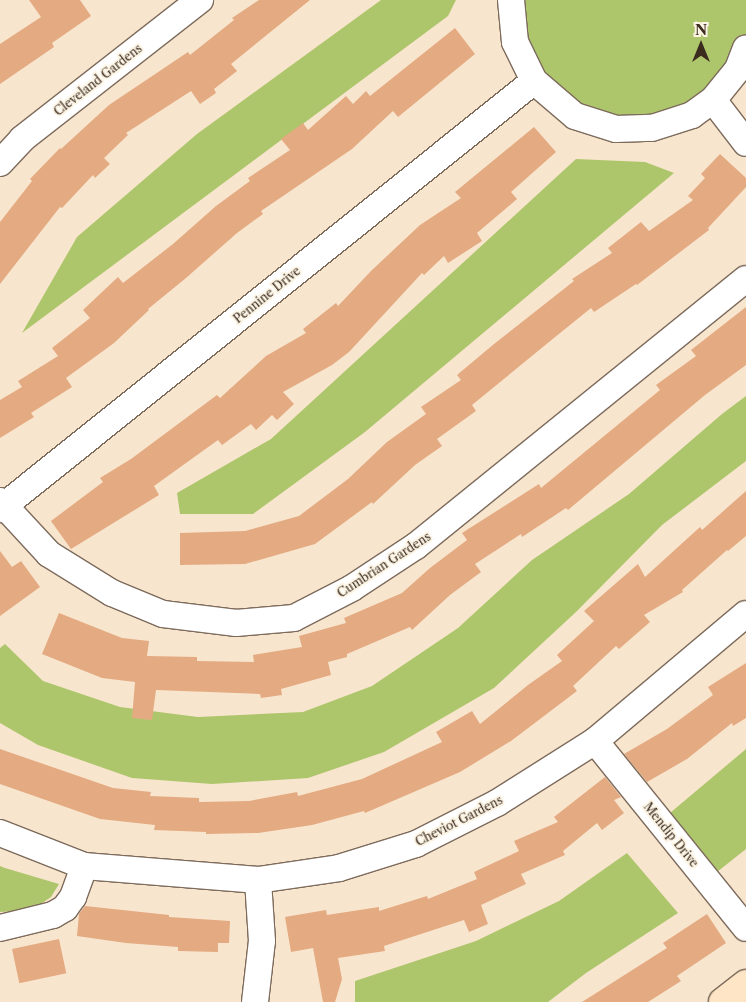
<!DOCTYPE html>
<style>
body{margin:0}
#map{position:relative;width:746px;height:1002px;overflow:hidden;background:#f8e5ce;font-family:"Libre Caslon Text",serif}
div>[style]{position:absolute}
.green>*{inset:0;background:#aec66b}
.building>*{inset:0;background:#e4aa81;transform-origin:0 0}
.roads{filter:drop-shadow(1px 0 #7d6b5c) drop-shadow(-1px 0 #7d6b5c) drop-shadow(0 1px #7d6b5c) drop-shadow(0 -1px #7d6b5c)}
.street>*{height:26px;margin:-13px;padding:0 13px;transform-origin:13px;border-radius:13px;background:#fff}
.secondary>*{height:28px;margin:-14px;padding:0 14px;transform-origin:14px;border-radius:14px;background:#fde5c5}
span{translate:-50% -50%;white-space:nowrap;text-align:center;line-height:1.15;-webkit-text-stroke:4px #fcf5e5;paint-order:stroke}
.street-label{font-size:12px;color:#3b2a1e}
.north{position:absolute;left:676px;top:20px;width:50px;height:50px;-webkit-text-stroke:4px #fcf5e5;paint-order:stroke;rotate:0deg;font-size:14px;font-weight:700;line-height:20px;text-align:center;color:#3b2a1e}
.north::after{content:'';display:block;margin:auto;width:18px;height:22px;background:#3b2a1e;clip-path:polygon(50% 0,100% 100%,50% 72%,0 100%)}
</style>
<div id="map">
<div class="green">
<div style="clip-path:polygon(381px 0,456px 0,448px 16px,22px 333px,77px 237px,197px 134px)"></div>
<div style="clip-path:polygon(511px 0,746px 0,746px 48px,713px 100px,616px 129px,534px 81px)"></div>
<div style="clip-path:polygon(576px 159px,645px 162px,674px 173px,365px 432px,253px 514px,180px 514px,177px 493px,271px 439px)"></div>
<div style="clip-path:polygon(746px 396px,746px 461px,662px 525px,576px 612px,494px 688px,384px 752px,308px 778px,212px 784px,132px 778px,38px 745px,0 723px,0 648px,5px 644px,43px 681px,120px 707px,198px 717px,303px 712px,372px 686px,458px 628px,532px 560px,629px 494px,722px 414px)"></div>
<div style="clip-path:polygon(746px 749px,746px 849px,717px 872px,670px 813px)"></div>
<div style="clip-path:polygon(627px 853px,678px 913px,586px 973px,548px 1002px,355px 1002px,355px 981px,476px 941px,559px 901px)"></div>
<div style="clip-path:polygon(0 866px,5px 868px,59px 884px,51px 897px,32px 910px,0 912px)"></div>
</div>
<div class="building">
<div style="clip-path:polygon(29px 0,80px 0,91px 16px,52px 43px,54px 47px,0 84px,0 44px,41px 17px)"></div>
<div style="clip-path:polygon(259px 0,310px 0,231px 64px,237px 71px,214px 89px,216px 93px,200px 104px,191px 91px,126px 133px,128px 135px,104px 158px,110px 164px,95px 178px,93px 175px,62px 208px,60px 207px,0 284px,0 222px,32px 181px,30px 179px,60px 148px,61px 149px,109px 105px,188px 52px,190px 55px,234px 20px,232px 18px)"></div>
<div style="clip-path:polygon(455px 28px,475px 54px,398px 117px,393px 111px,352px 149px,261px 211px,263px 214px,237px 233px,186px 278px,148px 309px,149px 310px,114px 343px,66px 378px,72px 387px,31px 413px,34px 417px,0 438px,0 400px,22px 387px,18px 381px,58px 356px,52px 348px,90px 318px,83px 310px,118px 277px,123px 283px,173px 244px,216px 206px,250px 181px,248px 178px,290px 150px,281px 139px,303px 123px,308px 130px,346px 96px,353px 104px,366px 91px,370px 96px)"></div>
<div style="clip-path:polygon(534px 127px,556px 152px,511px 192px,517px 199px,477px 233px,482px 241px,448px 263px,444px 256px,424px 275px,422px 273px,349px 352px,332px 365px,283px 392px,294px 404px,277px 420px,272px 415px,256px 430px,251px 424px,222px 445px,218px 440px,154px 486px,159px 495px,71px 549px,51px 521px,103px 482px,100px 478px,131px 459px,217px 395px,220px 398px,266px 356px,306px 333px,303px 329px,336px 303px,338px 306px,371px 271px,420px 225px,461px 198px,455px 192px)"></div>
<div style="clip-path:polygon(720px 154px,746px 178px,746px 187px,708px 228px,709px 230px,637px 285px,636px 284px,594px 312px,591px 308px,549px 342px,472px 405px,476px 411px,437px 439px,442px 446px,415px 465px,373px 504px,372px 502px,315px 544px,245px 564px,180px 565px,180px 533px,245px 531px,299px 516px,348px 479px,387px 442px,426px 414px,421px 407px,461px 380px,457px 375px,494px 344px,574px 281px,572px 279px,612px 253px,608px 248px,641px 222px,649px 231px,693px 200px,688px 196px,705px 178px,701px 174px)"></div>
<div style="clip-path:polygon(746px 307px,746px 365px,705px 395px,568px 510px,566px 508px,522px 537px,521px 534px,475px 564px,481px 572px,450px 595px,412px 630px,410px 627px,347px 654px,347px 657px,328px 662px,331px 675px,281px 689px,282px 695px,261px 698px,260px 694px,156px 690px,152px 720px,132px 718px,135px 682px,102px 678px,42px 654px,59px 613px,122px 638px,149px 641px,147px 656px,197px 657px,197px 661px,254px 662px,253px 655px,302px 647px,299px 636px,346px 623px,344px 618px,402px 593px,430px 568px,467px 540px,462px 533px,539px 484px,541px 488px,660px 390px,656px 385px,696px 356px,691px 350px)"></div>
<div style="clip-path:polygon(746px 491px,746px 536px,728px 551px,727px 550px,682px 590px,683px 592px,644px 615px,650px 622px,619px 649px,616px 646px,573px 686px,577px 691px,511px 741px,460px 772px,365px 813px,364px 811px,312px 825px,258px 833px,206px 834px,206px 832px,154px 830px,155px 825px,100px 819px,0 784px,0 749px,113px 788px,151px 792px,150px 796px,199px 798px,199px 802px,249px 801px,297px 792px,298px 796px,362px 779px,442px 742px,436px 732px,472px 711px,480px 724px,528px 685px,562px 661px,557px 655px,594px 621px,584px 611px,638px 564px,645px 577px,700px 527px,702px 530px)"></div>
<div style="clip-path:polygon(0 551px,12px 567px,21px 561px,40px 587px,0 616px)"></div>
<div style="clip-path:polygon(746px 663px,746px 718px,733px 726px,732px 723px,687px 759px,647px 782px,624px 754px,667px 729px,713px 695px,708px 687px)"></div>
<div style="clip-path:polygon(605px 777px,621px 797px,614px 800px,624px 813px,602px 830px,597px 823px,563px 851px,565px 855px,521px 874px,526px 884px,481px 905px,488px 924px,469px 932px,464px 920px,384px 946px,385px 951px,338px 958px,342px 979px,335px 1002px,323px 1002px,313px 948px,291px 952px,285px 917px,326px 910px,327px 915px,379px 907px,379px 911px,427px 896px,428px 899px,477px 879px,474px 872px,519px 851px,514px 841px,558px 822px,554px 817px)"></div>
<div style="clip-path:polygon(85px 906px,169px 915px,169px 917px,230px 921px,229px 943px,218px 943px,218px 952px,178px 951px,178px 947px,126px 943px,77px 936px,79px 914px)"></div>
<div style="clip-path:polygon(707px 914px,726px 943px,677px 976px,681px 981px,648px 1002px,582px 1002px,667px 948px,663px 943px)"></div>
<div style="left:59px;top:939px;width:35px;height:48px;rotate:78deg"></div>
</div>
<div class="roads">
<div class="street">
<div style="left:511px;top:0;width:42px;rotate:84.6deg"></div>
<div style="left:515px;top:42px;width:43px;rotate:64deg"></div>
<div style="left:534px;top:81px;width:54px;rotate:40.5deg"></div>
<div style="left:575px;top:116px;width:43px;rotate:17.6deg"></div>
<div style="left:616px;top:129px;width:36px;rotate:-2deg"></div>
<div style="left:652px;top:128px;width:42px;rotate:-18deg"></div>
<div style="left:692px;top:115px;width:26px;rotate:-36deg"></div>
<div style="left:713px;top:100px;width:40px;rotate:-51deg"></div>
<div style="left:738px;top:69px;width:22px;rotate:-69deg"></div>
<div style="left:713px;top:100px;width:54px;rotate:52.5deg"></div>
<div style="left:0;top:163px;width:33px;rotate:-47deg"></div>
<div style="left:22px;top:139px;width:226px;rotate:-38deg"></div>
<div style="left:0;top:501px;width:72px;rotate:47.2deg"></div>
<div style="left:49px;top:554px;width:74px;rotate:31.8deg"></div>
<div style="left:112px;top:593px;width:55px;rotate:22.4deg"></div>
<div style="left:163px;top:614px;width:74px;rotate:7deg"></div>
<div style="left:236px;top:623px;width:58px;rotate:-4.9deg"></div>
<div style="left:294px;top:618px;width:65px;rotate:-27.3deg"></div>
<div style="left:352px;top:588px;width:77px;rotate:-33.3deg"></div>
<div style="left:416px;top:546px;width:424px;rotate:-39deg"></div>
<div style="left:0;top:509px;width:684px;rotate:-38.71deg"></div>
<div style="left:595px;top:741px;width:240px;rotate:51.1deg"></div>
<div style="left:0;top:833px;width:90px;rotate:21.4deg"></div>
<div style="left:84px;top:866px;width:175px;rotate:4.6deg"></div>
<div style="left:258px;top:880px;width:82px;rotate:-8.4deg"></div>
<div style="left:339px;top:868px;width:81px;rotate:-17.3deg"></div>
<div style="left:416px;top:844px;width:91px;rotate:-26.8deg"></div>
<div style="left:497px;top:803px;width:116px;rotate:-32.3deg"></div>
<div style="left:595px;top:741px;width:197px;rotate:-40.1deg"></div>
<div style="left:0;top:928px;width:55px;rotate:-13.8deg"></div>
<div style="left:53px;top:915px;width:14px;rotate:-30deg"></div>
<div style="left:65px;top:908px;width:14px;rotate:-54deg"></div>
<div style="left:73px;top:897px;width:33px;rotate:-70deg"></div>
<div style="left:255px;top:1002px;width:61px;rotate:-83.5deg"></div>
<div style="left:262px;top:941px;width:61px;rotate:-93.8deg"></div>
</div>
<div class="secondary">
<div style="left:723px;top:1002px;width:29px;rotate:-38deg"></div>
</div>
</div>
<div class="street-label">
<span style="left:98px;top:80px;rotate:-38deg">Cleveland Gardens</span>
<span style="left:267px;top:295px;rotate:-39deg">Pennine Drive</span>
<span style="left:384px;top:565px;rotate:-33deg">Cumbrian Gardens</span>
<span style="left:459px;top:821px;rotate:-27deg">Cheviot Gardens</span>
<span style="left:671px;top:835px;rotate:51deg">Mendip Drive</span>
</div>
<div class="north">N</div>
</div>
